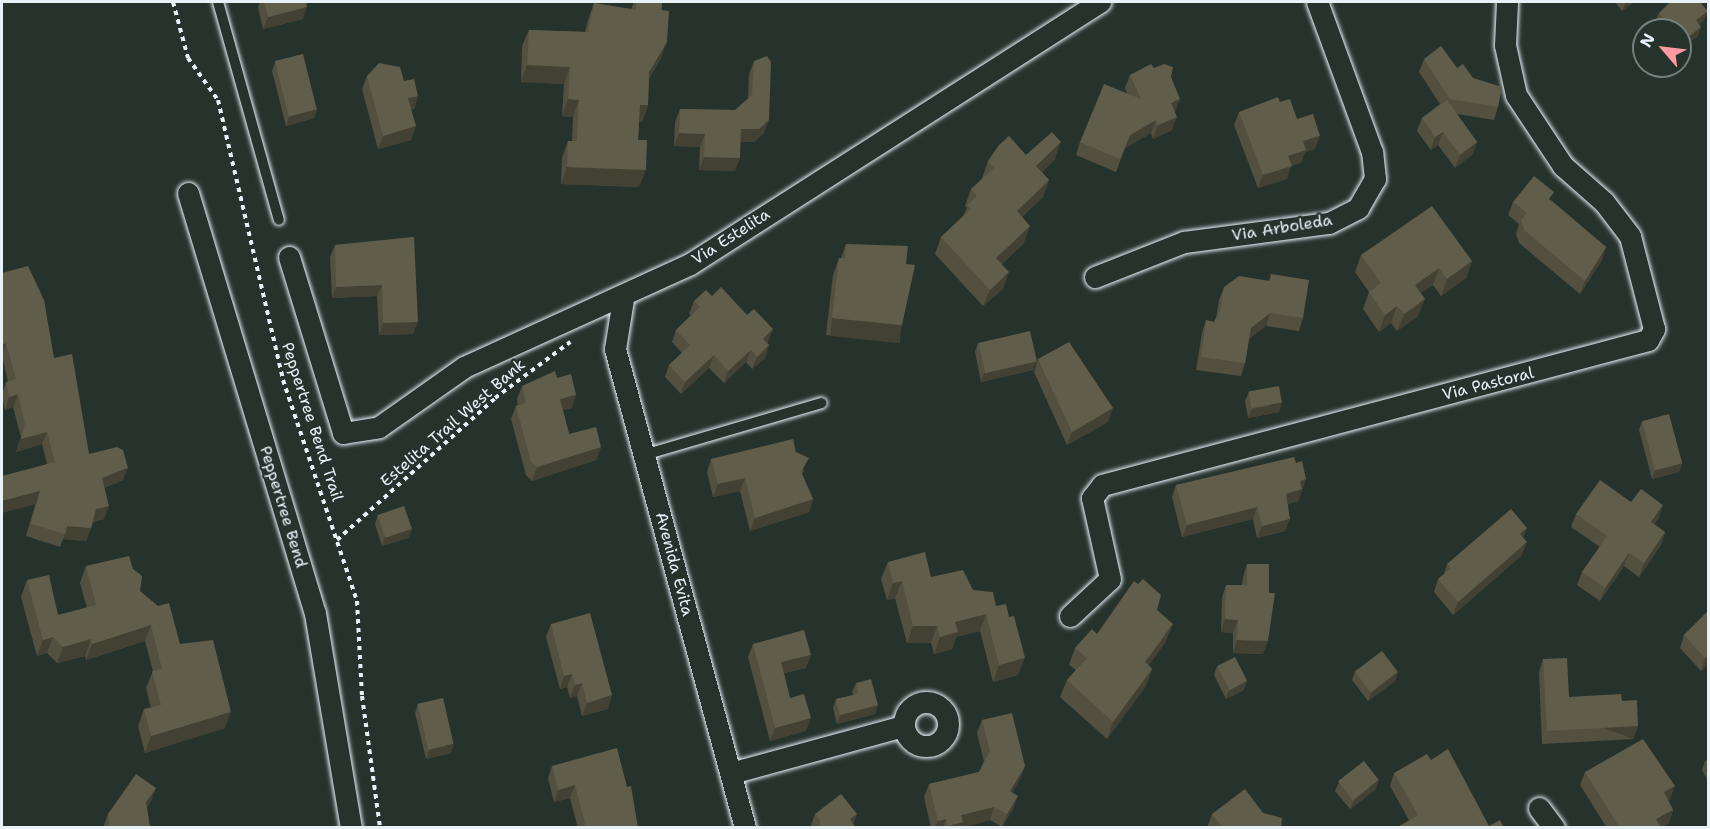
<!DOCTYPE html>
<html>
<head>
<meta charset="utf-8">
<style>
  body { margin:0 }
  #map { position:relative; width:1710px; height:829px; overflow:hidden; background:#26332d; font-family:"Shantell Sans",sans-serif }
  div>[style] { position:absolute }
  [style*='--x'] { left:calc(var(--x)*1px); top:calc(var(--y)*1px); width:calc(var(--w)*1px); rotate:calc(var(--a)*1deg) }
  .path>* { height:4px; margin-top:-2px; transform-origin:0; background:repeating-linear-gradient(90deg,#e8f1f8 0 4.5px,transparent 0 9px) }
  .roads { filter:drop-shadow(0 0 2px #e8f1f8) drop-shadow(0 0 2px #e8f1f8) }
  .lane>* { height:10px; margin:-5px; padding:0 5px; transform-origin:5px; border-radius:5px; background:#26332d }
  .street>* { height:21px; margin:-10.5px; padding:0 10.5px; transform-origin:10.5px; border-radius:10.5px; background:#26332d }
  .street>.ring { margin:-10.5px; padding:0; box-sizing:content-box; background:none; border:21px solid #26332d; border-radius:50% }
  .wall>* { inset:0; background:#535040 }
  .shaded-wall>* { inset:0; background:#434134; transform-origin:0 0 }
  .building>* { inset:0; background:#605d4a; transform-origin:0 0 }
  span { translate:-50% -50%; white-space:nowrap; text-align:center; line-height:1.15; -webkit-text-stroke:4.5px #26332d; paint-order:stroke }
  .street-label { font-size:16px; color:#e8f1f8 }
  .frame { position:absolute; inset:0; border:3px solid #e8f1f8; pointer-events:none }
  .north { position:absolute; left:1632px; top:18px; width:60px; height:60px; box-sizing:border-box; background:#26332d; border:2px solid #747f7e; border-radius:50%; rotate:298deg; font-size:16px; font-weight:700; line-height:24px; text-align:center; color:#e8f1f8 }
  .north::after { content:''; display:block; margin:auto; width:21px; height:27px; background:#ff9aa2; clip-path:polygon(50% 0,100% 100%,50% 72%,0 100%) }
</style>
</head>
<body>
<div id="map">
  <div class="path">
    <i style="--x:173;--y:2;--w:58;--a:75"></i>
    <i style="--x:188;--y:58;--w:52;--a:54.5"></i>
    <i style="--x:218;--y:100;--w:287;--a:76.9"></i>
    <i style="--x:283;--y:380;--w:233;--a:71.5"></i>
    <i style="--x:357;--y:601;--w:95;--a:87"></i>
    <i style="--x:362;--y:696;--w:133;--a:82.2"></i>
    <i style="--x:337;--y:540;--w:212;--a:-41.9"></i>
    <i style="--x:495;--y:398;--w:94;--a:-36.7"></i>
  </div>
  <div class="roads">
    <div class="lane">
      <i style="--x:218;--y:2;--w:226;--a:74.4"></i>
      <i style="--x:644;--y:455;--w:185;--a:-16.3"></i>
    </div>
    <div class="street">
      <i style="--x:188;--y:193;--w:439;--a:73.2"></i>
      <i style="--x:315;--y:613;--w:218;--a:80.5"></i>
      <i style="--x:289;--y:257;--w:184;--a:72.9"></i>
      <i style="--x:343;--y:433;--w:36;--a:-9"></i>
      <i style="--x:379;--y:427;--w:104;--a:-35.2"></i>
      <i style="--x:464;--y:367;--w:248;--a:-24.5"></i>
      <i style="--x:690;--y:264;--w:487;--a:-32.6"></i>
      <i style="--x:1095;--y:277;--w:96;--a:-21.5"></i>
      <i style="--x:1184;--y:242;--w:146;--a:-7.5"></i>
      <i style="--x:1329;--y:223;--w:33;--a:-27"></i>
      <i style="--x:1358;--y:208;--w:34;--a:-60"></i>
      <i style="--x:1375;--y:179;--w:27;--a:-96"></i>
      <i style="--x:1372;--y:152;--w:160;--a:-110.1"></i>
      <i style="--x:623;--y:299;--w:51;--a:99.1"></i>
      <i style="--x:615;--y:349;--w:496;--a:74.8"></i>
      <i style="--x:1070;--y:616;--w:54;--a:-42.8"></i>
      <i style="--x:1110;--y:579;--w:83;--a:-102.5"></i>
      <i style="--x:1092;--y:498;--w:16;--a:-52"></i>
      <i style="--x:1102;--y:485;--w:565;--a:-14.87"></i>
      <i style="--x:1648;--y:340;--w:13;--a:-61"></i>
      <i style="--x:1654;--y:329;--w:96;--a:-104.5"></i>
      <i style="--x:1630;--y:236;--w:43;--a:-127.4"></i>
      <i style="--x:1604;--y:202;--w:55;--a:-138.7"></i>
      <i style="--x:1563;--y:166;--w:85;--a:-123.5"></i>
      <i style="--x:1516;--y:95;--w:51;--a:-102.4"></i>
      <i style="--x:1505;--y:45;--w:43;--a:-87.3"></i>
      <i class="ring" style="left:904px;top:702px;width:23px;height:23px"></i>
      <i style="--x:731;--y:773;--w:178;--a:-15.3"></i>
      <i style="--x:1539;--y:808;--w:25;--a:53"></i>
    </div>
  </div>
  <div class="wall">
    <i style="clip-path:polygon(260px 2px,306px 2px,303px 19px,263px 29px,258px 7px)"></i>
    <i style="clip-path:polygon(634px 2px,662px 2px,661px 58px,649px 79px,648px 105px,642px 122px,639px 122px,638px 140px,639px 187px,561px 184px,562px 158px,568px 141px,572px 141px,573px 117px,562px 116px,564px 84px,521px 82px,522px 46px,529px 30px,585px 32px,588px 20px,594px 3px,631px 9px)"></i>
    <i style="clip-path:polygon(1615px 2px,1634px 2px,1622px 11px)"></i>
    <i style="clip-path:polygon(1708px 11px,1704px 20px,1699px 24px,1698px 36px,1685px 45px,1680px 39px,1680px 30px,1662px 30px,1655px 22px,1659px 13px)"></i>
    <i style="clip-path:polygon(1424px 59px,1457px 68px,1473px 78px,1498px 107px,1494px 120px,1457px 114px,1477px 142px,1472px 155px,1455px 168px,1438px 145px,1431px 150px,1417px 131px,1422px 118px,1440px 104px,1419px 72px)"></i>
    <i style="clip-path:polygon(754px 61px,764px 133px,754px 142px,740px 142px,735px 171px,699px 170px,700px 147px,674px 146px,675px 122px,680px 109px,735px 110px,748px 99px,749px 74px)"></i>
    <i style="clip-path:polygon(275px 62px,317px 109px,314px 118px,286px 126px,272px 71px)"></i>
    <i style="clip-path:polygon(1154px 68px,1171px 77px,1175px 112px,1172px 130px,1153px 139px,1151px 133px,1125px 148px,1116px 172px,1076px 155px,1080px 142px,1127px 93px,1125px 88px,1130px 75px)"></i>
    <i style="clip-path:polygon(367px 76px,418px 96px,414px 109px,411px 109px,411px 140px,378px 149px,362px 89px)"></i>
    <i style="clip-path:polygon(1280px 102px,1297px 119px,1315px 149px,1305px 152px,1301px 163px,1291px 166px,1287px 179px,1258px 188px,1234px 125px,1239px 112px)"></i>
    <i style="clip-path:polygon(1026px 155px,1055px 159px,1042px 172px,1049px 180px,1043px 197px,1022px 217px,1024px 243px,1002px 264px,1003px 289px,983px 306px,935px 254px,941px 237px,963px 216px,967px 208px,965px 206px,971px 189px,982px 179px,982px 178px,988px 161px)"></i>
    <i style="clip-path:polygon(1551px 200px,1606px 247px,1602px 260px,1580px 294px,1519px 243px,1516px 234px,1519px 224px,1508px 215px,1513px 202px)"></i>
    <i style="clip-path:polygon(414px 237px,413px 334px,379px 335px,377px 296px,332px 298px,330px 257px,335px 245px)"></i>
    <i style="clip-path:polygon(846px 244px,906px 264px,902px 325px,896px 342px,826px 335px,833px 275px,839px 258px,841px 258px)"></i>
    <i style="clip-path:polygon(1361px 255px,1472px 261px,1466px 278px,1441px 296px,1433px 285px,1420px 293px,1418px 316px,1397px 331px,1391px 323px,1379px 332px,1363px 309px,1369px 292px,1355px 272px)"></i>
    <i style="clip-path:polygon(2px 273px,54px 358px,89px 454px,123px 480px,104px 488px,104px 519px,93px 522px,86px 541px,63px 539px,60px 547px,26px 536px,47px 464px,42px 444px,16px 452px,21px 437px,13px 407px,5px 410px,2px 397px,2px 394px,6px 382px,8px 382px,2px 356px)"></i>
    <i style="clip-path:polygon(1271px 274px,1303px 318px,1299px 331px,1266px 326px,1249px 339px,1245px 363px,1241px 376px,1196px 370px,1202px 333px,1206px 320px,1214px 322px,1216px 318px,1219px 300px,1224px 287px,1269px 281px)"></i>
    <i style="clip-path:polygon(712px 296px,768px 342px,767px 343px,769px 345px,765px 358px,752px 369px,746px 362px,724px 383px,709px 368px,681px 394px,665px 377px,669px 365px,682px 353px,672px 342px,676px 330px,691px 315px,689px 314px,694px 301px)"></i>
    <i style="clip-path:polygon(978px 343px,1037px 361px,1033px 370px,981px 382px,975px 352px)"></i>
    <i style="clip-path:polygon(1038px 359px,1108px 422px,1067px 445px,1034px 372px)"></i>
    <i style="clip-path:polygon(557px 378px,572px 408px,563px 410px,569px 434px,601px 447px,596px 460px,532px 481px,526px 475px,511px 419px,516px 406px,518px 405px,517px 399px,522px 386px)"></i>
    <i style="clip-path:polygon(1249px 392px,1279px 412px,1248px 418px,1245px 401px)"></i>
    <i style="clip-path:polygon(1642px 421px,1682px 463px,1679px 472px,1652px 479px,1639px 430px)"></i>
    <i style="clip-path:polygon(796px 452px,804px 471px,802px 474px,813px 499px,809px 512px,750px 531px,740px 491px,713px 497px,707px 472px,711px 459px)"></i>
    <i style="clip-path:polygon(1296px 463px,1306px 479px,1298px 501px,1288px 504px,1285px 531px,1257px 538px,1253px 519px,1182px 537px,1172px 497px,1176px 485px)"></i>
    <i style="clip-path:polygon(1631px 502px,1659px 518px,1654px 524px,1665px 532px,1661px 545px,1639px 577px,1624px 566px,1600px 601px,1577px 585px,1582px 572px,1600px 547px,1571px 527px,1576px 514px)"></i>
    <i style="clip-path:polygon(378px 515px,412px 529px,408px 538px,382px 546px,375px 524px)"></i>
    <i style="clip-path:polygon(1523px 538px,1522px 555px,1453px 615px,1434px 592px,1438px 579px,1444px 574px,1447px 564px)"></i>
    <i style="clip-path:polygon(888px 562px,931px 577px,973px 590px,996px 606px,1018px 675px,993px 682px,980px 631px,956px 637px,952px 649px,934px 654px,931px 643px,907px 643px,895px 598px,887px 600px,881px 579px)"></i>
    <i style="clip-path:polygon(1247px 564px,1263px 654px,1233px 653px,1233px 633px,1221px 632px,1222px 598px,1226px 585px,1242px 585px,1243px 577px)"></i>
    <i style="clip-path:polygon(86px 566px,140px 591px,180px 644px,225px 728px,145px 753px,138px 726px,144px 709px,151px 708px,146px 688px,153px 671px,145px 641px,86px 660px,85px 656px,57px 663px,47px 653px,37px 656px,21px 597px,27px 580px,58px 615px,87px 608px,80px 583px)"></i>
    <i style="clip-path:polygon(1157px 610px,1166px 641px,1149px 665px,1152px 669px,1146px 686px,1107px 739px,1060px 697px,1067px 680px,1076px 670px,1069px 665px,1075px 648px,1097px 634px)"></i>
    <i style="clip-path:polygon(1708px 611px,1708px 664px,1701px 671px,1680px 648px,1684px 635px)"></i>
    <i style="clip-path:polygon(551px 624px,608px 709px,582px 716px,577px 696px,570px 698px,567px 687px,560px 689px,546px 637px)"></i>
    <i style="clip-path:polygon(753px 644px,806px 668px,784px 673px,790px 698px,806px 731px,770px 741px,748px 657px)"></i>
    <i style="clip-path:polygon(1543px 659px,1569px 697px,1622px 701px,1638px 726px,1633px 739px,1542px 744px,1539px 672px)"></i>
    <i style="clip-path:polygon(1217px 666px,1244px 690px,1226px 699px,1214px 675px)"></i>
    <i style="clip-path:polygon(1355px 671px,1398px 672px,1395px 681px,1368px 701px,1352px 680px)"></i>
    <i style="clip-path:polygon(856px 683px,878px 705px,875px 714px,837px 724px,833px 708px,836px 699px,853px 695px,852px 692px)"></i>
    <i style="clip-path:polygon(418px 704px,451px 753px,426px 759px,415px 713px)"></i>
    <i style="clip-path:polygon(982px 720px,1025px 766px,1020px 779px,1012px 792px,1013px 809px,1002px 827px,990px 820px,961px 828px,931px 828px,924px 797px,929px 784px,979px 772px,984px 761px,977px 733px)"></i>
    <i style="clip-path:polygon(1431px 760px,1489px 826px,1409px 820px,1390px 786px,1394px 773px)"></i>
    <i style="clip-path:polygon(1708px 760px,1708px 781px,1702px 770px,1705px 761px)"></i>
    <i style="clip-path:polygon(552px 766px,638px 828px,578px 828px,570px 798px,554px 802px,548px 778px)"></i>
    <i style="clip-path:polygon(1585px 772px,1670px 799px,1668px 800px,1673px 810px,1669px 823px,1661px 828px,1607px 828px,1580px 785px)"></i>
    <i style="clip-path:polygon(1339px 782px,1376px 789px,1350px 809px,1335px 791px)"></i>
    <i style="clip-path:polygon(156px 788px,151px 801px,147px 807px,150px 828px,103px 828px,108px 814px)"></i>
    <i style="clip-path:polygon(1263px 813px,1281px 828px,1207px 828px,1212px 814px)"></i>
    <i style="clip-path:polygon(815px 814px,857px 814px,853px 824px,856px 828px,810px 828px)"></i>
  </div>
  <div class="shaded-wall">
    <i style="clip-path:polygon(1626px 2px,1634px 2px,1622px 11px)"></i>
    <i style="clip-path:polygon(307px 7px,303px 19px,263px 29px,268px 17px)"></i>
    <i style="clip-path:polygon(1708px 11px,1704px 20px,1693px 29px,1696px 20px)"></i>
    <i style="clip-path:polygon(1701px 27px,1698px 36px,1685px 45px,1688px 37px)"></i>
    <i style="clip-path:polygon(667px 42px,661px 58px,643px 89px,649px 72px)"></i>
    <i style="clip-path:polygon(527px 65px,570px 67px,564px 84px,521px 82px)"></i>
    <i style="clip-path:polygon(418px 96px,414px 109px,404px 111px,408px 98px)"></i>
    <i style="clip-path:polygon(568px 99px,579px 100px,573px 117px,562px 116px)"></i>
    <i style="clip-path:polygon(1180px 99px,1175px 112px,1171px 103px)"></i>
    <i style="clip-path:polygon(640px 105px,648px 105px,642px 122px,634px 122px)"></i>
    <i style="clip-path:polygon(317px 109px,314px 118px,286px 126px,289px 117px)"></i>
    <i style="clip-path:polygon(1177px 117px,1172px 130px,1153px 139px,1158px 125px)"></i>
    <i style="clip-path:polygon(769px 120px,764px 133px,754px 142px,736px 142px,741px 129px)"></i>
    <i style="clip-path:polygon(1156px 120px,1151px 133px,1125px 148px,1116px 172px,1130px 135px)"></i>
    <i style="clip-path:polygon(416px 126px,411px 140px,378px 149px,383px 136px)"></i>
    <i style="clip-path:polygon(1443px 132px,1438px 145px,1431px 150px,1435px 137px)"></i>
    <i style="clip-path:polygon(679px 133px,705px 134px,700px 147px,674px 146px)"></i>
    <i style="clip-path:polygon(1320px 136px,1315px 149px,1305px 152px,1301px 163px,1291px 166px,1287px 179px,1258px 188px,1263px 175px,1288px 156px,1303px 141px)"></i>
    <i style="clip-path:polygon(1061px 142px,1055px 159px,1030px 183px,1036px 166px)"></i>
    <i style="clip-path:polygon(1477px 142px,1472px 155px,1455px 168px,1460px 155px)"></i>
    <i style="clip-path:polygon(704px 157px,740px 158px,735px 171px,699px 170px)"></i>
    <i style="clip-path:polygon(567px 167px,646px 170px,639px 187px,561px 184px)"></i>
    <i style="clip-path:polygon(1049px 180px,1043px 197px,1010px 228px,1017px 211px)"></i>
    <i style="clip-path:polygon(1030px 226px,1024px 243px,990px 275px,996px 258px)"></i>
    <i style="clip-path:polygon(1606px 247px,1602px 260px,1580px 294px,1585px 281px)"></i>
    <i style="clip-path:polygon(1472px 261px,1466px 278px,1441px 296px,1447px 279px)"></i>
    <i style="clip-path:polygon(1439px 268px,1433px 285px,1408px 302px,1415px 285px)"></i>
    <i style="clip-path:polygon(1009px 272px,1003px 289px,983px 306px,990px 290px)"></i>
    <i style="clip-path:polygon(382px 285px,377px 296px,332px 298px,336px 287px)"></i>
    <i style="clip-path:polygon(1425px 299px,1418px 316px,1397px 331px,1404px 314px)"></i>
    <i style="clip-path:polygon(1397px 306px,1391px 323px,1379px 332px,1385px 315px)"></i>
    <i style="clip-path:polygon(1270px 313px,1266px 326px,1246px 341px,1251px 328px)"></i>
    <i style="left:832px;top:318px;width:70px;height:18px;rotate:6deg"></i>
    <i style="clip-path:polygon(418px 322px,413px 334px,379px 335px,383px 323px)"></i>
    <i style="clip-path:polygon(773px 329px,768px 342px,759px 351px,763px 339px)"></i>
    <i style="clip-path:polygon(6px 343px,2px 356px,2px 345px)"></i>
    <i style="clip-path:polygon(769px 345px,765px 358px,752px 369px,757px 357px)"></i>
    <i style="clip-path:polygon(751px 350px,746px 362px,724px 383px,728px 371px)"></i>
    <i style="clip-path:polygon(714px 355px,709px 368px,681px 394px,685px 382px)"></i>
    <i style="clip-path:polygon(1037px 361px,1033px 370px,981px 382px,984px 373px)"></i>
    <i style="clip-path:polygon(18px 394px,13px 407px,5px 410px,9px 397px)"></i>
    <i style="clip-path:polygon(576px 395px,572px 408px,556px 412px,560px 399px)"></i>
    <i style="clip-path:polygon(1282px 403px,1279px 412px,1248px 418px,1252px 409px)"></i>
    <i style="clip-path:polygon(1113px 408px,1108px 422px,1067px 445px,1072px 432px)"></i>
    <i style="clip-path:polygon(47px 432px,42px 444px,16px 452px,21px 439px)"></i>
    <i style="clip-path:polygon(601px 447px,596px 460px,532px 481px,537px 467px)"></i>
    <i style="clip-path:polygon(1682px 463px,1679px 472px,1652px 479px,1655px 470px)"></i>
    <i style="clip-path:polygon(128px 468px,123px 480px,97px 490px,102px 478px)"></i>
    <i style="clip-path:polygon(745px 478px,740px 491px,713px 497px,718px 484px)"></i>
    <i style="clip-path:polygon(1306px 479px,1298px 501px,1282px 505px,1286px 494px,1300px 481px)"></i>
    <i style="clip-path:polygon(40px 491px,36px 504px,2px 513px,2px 501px)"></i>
    <i style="clip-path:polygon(813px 499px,809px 512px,750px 531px,755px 518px)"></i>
    <i style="clip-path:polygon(1663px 505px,1659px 518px,1647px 535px,1651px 522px)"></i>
    <i style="clip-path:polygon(109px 506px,104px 519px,92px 522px,96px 509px)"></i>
    <i style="clip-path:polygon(1257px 507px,1253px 519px,1182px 537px,1187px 525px)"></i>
    <i style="clip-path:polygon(1290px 519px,1285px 531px,1257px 538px,1262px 526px)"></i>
    <i style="clip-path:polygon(67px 526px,91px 528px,86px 541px,63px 539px)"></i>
    <i style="clip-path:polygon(1527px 528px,1522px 541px,1520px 534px)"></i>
    <i style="clip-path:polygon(412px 529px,408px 538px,382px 546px,385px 537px)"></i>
    <i style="clip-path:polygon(1665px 532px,1661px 545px,1639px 577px,1644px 563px)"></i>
    <i style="clip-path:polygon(1527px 542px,1522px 555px,1453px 615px,1458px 602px)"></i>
    <i style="clip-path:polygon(1629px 553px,1624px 566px,1600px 601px,1605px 588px)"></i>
    <i style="clip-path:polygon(902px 581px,895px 598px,887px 600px,893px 583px)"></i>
    <i style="clip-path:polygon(986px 614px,980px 631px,956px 637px,952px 649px,934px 654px,940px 637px,955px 622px)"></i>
    <i style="clip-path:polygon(1225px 619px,1238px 620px,1233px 633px,1221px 632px)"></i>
    <i style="clip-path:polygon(1173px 624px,1166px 641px,1139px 679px,1145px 662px)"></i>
    <i style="clip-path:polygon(151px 625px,145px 641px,86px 660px,92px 644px)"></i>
    <i style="clip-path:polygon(913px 626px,937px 626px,931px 643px,907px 643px)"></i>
    <i style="clip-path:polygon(53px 637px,47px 653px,37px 656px,43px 640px)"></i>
    <i style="clip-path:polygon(91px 639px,85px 656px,57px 663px,63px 647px)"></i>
    <i style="clip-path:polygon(1237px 640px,1268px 641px,1263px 654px,1233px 653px)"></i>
    <i style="clip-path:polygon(811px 655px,806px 668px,776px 675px,781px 662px)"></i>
    <i style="clip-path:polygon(1708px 655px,1708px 664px,1701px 671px,1705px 658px)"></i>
    <i style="clip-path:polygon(1025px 658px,1018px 675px,993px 682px,999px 665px)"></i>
    <i style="clip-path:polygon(1152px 669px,1146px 686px,1107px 739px,1113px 722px)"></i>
    <i style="clip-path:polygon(1398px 672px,1395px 681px,1368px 701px,1371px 693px)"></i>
    <i style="clip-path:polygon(572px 674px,567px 687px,560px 689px,564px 676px)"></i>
    <i style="clip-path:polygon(1247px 681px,1244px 690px,1226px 699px,1229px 690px)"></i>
    <i style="clip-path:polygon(582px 683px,577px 696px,570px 698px,575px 685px)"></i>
    <i style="clip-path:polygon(612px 695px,608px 709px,582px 716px,587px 703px)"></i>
    <i style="clip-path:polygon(878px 705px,875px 714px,837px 724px,840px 715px)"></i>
    <i style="clip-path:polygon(231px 712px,225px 728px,145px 753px,151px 736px)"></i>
    <i style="clip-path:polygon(811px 718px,806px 731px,770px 741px,775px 728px)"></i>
    <i style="left:1638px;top:726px;width:14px;height:91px;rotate:111deg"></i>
    <i style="clip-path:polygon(454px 744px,451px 753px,426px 759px,429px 750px)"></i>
    <i style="clip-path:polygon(1025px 766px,1020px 779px,1006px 804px,1010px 791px)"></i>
    <i style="clip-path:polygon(1379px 780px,1376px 789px,1350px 809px,1354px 800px)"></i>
    <i style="clip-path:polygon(575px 785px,570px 798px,554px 802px,558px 790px)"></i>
    <i style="clip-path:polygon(1675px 786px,1670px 799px,1659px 805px,1664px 792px)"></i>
    <i style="clip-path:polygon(156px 788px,151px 801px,141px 815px,146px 802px)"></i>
    <i style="clip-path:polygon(1018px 796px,1013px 809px,1002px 827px,1007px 814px)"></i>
    <i style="clip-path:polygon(994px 807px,990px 820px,961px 828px,947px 828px,948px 826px,961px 815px)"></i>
    <i style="clip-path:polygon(1673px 810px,1669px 823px,1660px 828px,1656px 819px)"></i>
    <i style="clip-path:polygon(857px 814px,852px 827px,850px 819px)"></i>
    <i style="clip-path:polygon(946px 819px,943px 828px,935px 828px,938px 821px)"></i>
  </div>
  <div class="building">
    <i style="clip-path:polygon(264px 2px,306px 2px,307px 7px,268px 17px)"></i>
    <i style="clip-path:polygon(636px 2px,662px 2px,661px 10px,669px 11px,667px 42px,649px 72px,648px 105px,640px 105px,638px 140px,647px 140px,646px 170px,567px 167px,568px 141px,577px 141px,579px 100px,568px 99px,570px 67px,527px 65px,529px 30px,588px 32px,594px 3px,636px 10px)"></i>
    <i style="clip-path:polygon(1670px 2px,1700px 2px,1708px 11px,1696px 20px,1701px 27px,1688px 37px,1679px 25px,1672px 30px,1659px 13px)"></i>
    <i style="clip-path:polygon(1441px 46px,1457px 68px,1463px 64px,1473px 78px,1502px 87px,1498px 107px,1450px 99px,1424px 59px)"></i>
    <i style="left:303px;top:54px;width:57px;height:29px;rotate:76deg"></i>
    <i style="clip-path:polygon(767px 56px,771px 62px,769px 120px,759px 129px,741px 129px,740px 158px,704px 157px,705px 134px,679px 133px,680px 109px,735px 110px,752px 95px,754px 61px)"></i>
    <i style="clip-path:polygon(379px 63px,400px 67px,404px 81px,414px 79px,418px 96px,408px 98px,416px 126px,383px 136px,367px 76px)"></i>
    <i style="clip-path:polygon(1151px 64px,1154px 68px,1164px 64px,1173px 67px,1171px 77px,1180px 99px,1171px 103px,1177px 117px,1158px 125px,1156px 120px,1130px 135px,1120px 159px,1080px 142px,1104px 84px,1141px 99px,1130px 75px)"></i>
    <i style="clip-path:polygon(1278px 97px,1280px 102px,1290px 99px,1297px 119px,1313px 114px,1320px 136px,1303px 141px,1306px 150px,1288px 156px,1292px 166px,1263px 175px,1239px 112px)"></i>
    <i style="clip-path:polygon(1447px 100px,1477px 142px,1460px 155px,1443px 132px,1435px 137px,1422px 118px)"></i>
    <i style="clip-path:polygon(1052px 132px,1061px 142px,1036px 166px,1049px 180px,1017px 211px,1030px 226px,996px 258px,1009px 272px,990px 290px,941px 237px,971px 209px,967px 205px,977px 196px,971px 189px,994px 168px,988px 161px,999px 145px,1009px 136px,1026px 155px)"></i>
    <i style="clip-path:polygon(1534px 176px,1554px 192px,1549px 199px,1606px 247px,1585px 281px,1524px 230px,1521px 220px,1527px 213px,1513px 202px)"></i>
    <i style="clip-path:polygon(1432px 206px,1472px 261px,1447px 279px,1439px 268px,1415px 285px,1425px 299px,1404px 314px,1397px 306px,1385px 315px,1369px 292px,1381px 283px,1361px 255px)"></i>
    <i style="clip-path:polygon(414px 237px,418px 322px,383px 323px,382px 285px,336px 287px,335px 245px)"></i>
    <i style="clip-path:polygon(846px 244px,908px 246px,906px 264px,915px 265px,902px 325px,832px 318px,839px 258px,845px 258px)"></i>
    <i style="clip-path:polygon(28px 266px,44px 300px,54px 358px,72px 354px,89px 454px,117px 447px,123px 450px,128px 468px,102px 478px,109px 506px,96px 509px,91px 528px,67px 526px,65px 534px,31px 524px,40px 491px,2px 501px,2px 476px,55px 462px,47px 432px,21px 439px,25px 424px,18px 394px,9px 397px,6px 382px,16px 379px,6px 343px,2px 345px,2px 273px)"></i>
    <i style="clip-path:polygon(1271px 274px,1309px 280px,1303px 318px,1270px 313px,1251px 328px,1245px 363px,1201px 357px,1206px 320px,1214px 322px,1220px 311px,1224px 287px,1239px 276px,1270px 281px)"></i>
    <i style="clip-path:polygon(721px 287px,747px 315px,754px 309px,773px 329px,763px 339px,769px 345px,757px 357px,751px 350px,728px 371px,714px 355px,685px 382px,669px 365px,690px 345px,676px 330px,700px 307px,694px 301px,706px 290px,712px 296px)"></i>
    <i style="left:1030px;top:331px;width:31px;height:53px;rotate:77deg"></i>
    <i style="clip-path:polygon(1069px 342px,1113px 408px,1072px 432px,1038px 359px)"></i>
    <i style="clip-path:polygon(555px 371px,557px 378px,571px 374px,576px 395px,560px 399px,569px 434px,596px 427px,601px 447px,537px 467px,531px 462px,516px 406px,526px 403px,522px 386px)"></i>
    <i style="left:1279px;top:386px;width:17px;height:31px;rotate:80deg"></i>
    <i style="left:1669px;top:414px;width:51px;height:28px;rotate:75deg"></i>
    <i style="clip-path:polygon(793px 439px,796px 452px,809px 458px,801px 472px,813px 499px,755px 518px,745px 478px,718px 484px,711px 459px)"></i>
    <i style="clip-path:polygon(1294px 457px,1296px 463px,1302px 461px,1306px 479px,1300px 481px,1302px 489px,1286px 494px,1290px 519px,1262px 526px,1257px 507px,1187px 525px,1176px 485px)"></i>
    <i style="clip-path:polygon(1600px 480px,1631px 502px,1641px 489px,1663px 505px,1651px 522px,1665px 532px,1644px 563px,1629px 553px,1605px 588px,1582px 572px,1607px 536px,1576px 514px)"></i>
    <i style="left:404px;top:506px;width:24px;height:28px;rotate:71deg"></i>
    <i style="clip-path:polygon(1511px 509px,1527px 528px,1520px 534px,1527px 542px,1458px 602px,1438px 579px,1451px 568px,1447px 564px)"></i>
    <i style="clip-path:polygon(925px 552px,931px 577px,963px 570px,973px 590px,993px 592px,996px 606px,1006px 604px,1009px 617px,1014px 616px,1025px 658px,999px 665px,986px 614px,955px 622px,958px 632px,940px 637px,937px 626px,913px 626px,902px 581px,893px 583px,888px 562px)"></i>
    <i style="clip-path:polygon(129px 556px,133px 569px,142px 576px,140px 591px,158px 606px,169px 603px,180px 644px,213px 640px,231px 712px,151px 736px,144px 709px,161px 705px,152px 671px,162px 669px,151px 625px,92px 644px,91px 639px,63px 647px,53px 637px,43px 640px,27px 580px,49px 575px,58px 615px,96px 605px,86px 566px)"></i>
    <i style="clip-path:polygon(1247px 564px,1269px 564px,1269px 593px,1275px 593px,1268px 641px,1237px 640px,1238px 620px,1225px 619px,1226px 585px,1247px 585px)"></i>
    <i style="clip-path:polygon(1143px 579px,1161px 595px,1157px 610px,1173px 624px,1145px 662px,1152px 669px,1113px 722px,1067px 680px,1087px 658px,1075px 648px,1092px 629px,1097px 634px,1134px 581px,1138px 584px)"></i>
    <i style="clip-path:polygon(1708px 611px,1708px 655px,1705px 658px,1684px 635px)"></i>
    <i style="clip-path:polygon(590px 613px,612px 695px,587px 703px,582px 683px,575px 685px,572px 674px,564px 676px,551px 624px)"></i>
    <i style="clip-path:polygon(804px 630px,811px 655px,781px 662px,790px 698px,804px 694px,811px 718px,775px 728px,753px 644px)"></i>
    <i style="left:1382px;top:651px;width:26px;height:34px;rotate:53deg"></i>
    <i style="left:1235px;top:657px;width:27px;height:20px;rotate:63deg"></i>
    <i style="clip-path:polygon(1567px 658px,1569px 697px,1621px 694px,1622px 701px,1637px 700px,1638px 726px,1547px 731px,1543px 659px)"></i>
    <i style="clip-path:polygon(871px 679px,878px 705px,840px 715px,836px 699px,858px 694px,856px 683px)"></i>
    <i style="left:443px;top:698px;width:47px;height:26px;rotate:77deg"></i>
    <i style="clip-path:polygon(1012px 713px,1025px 766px,1010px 791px,1018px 796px,1007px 814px,994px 807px,961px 815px,963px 822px,948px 826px,946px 819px,938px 821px,929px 784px,979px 772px,990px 751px,982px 720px)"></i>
    <i style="clip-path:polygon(1643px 739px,1675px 786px,1664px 792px,1673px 810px,1656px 819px,1661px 828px,1620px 828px,1585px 772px)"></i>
    <i style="clip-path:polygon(617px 748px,627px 787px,631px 786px,638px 828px,586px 828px,575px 785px,558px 790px,552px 766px)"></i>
    <i style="clip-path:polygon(1448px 749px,1489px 826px,1500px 820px,1504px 828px,1396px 828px,1418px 815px,1394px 773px,1427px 754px,1431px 760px)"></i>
    <i style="left:1364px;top:761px;width:24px;height:33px;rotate:52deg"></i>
    <i style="clip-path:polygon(136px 774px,156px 788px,146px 802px,150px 828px,110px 828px,108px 814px)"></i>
    <i style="clip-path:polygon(1245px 789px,1263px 813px,1282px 818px,1281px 828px,1223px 828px,1212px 814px)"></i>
    <i style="clip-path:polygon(841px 794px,857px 814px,850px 819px,856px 828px,819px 828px,820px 821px,815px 814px)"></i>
  </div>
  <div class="street-label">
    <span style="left:1282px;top:228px;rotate:-9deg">Via Arboleda</span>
    <span style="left:731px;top:237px;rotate:-33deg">Via Estelita</span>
    <span style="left:1488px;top:384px;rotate:-14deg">Via Pastoral</span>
    <span style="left:312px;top:422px;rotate:72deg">Peppertree Bend Trail</span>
    <span style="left:453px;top:423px;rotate:-41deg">Estelita Trail West Bank</span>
    <span style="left:283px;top:507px;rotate:73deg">Peppertree Bend</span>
    <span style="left:674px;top:564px;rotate:75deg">Avenida Evita</span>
  </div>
  <div class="frame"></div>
  <div class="north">N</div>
</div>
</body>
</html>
